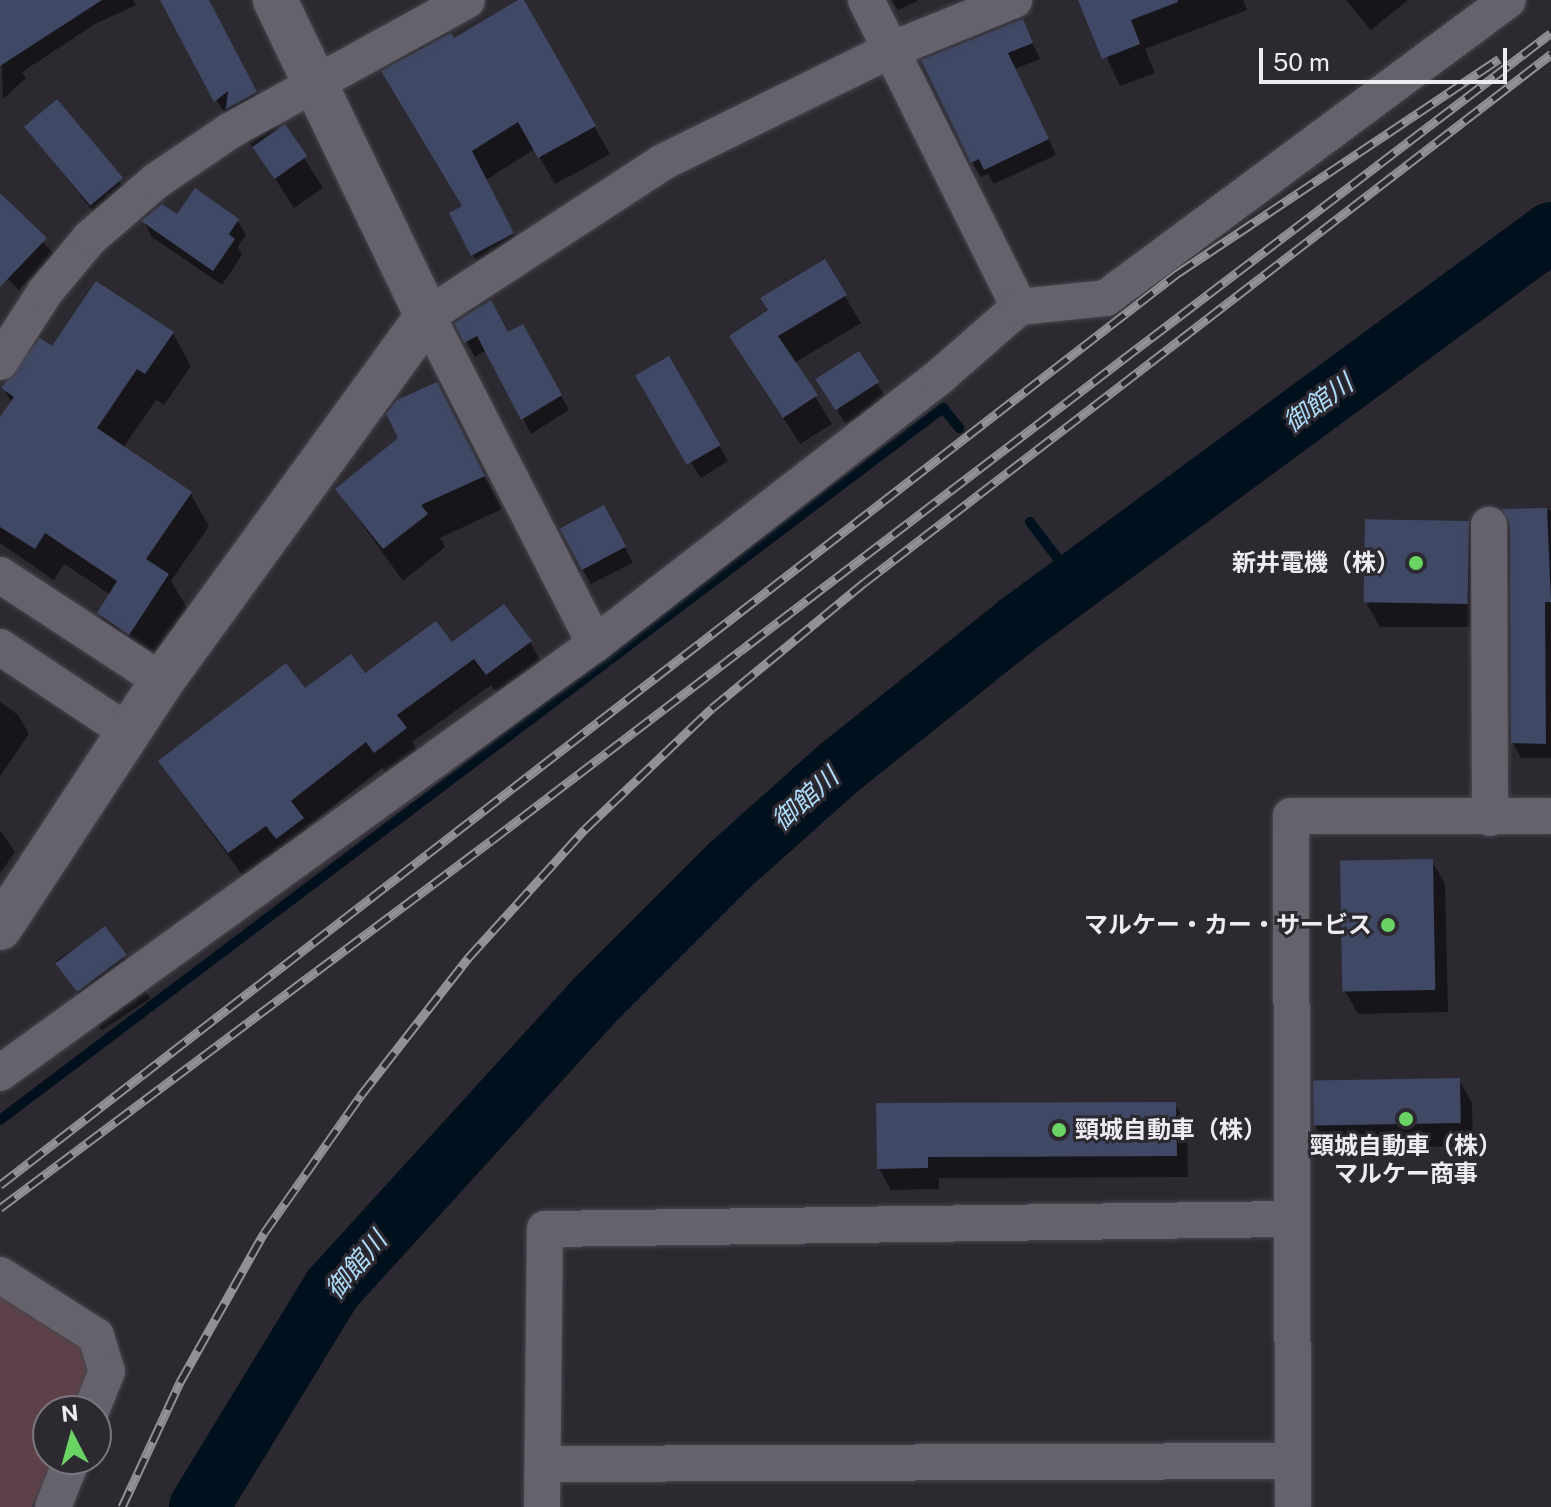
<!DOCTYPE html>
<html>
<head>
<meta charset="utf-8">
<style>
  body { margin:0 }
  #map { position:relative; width:1551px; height:1507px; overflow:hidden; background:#2c2931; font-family:"Public Sans","Noto Sans JP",sans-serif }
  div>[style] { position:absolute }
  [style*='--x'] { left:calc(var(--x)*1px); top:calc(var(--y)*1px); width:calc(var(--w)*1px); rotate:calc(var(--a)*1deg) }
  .green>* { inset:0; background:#5e4148 }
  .shadow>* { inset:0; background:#0007; transform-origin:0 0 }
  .stream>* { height:10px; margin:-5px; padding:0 5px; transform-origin:5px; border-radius:5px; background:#00111d }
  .river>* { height:60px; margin:-30px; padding:0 30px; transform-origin:30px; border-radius:30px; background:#00111d }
  .building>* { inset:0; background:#3f4965; transform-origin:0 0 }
  .roads { filter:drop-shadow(0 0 2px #48464d) drop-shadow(0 0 2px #48464d) }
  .minor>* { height:36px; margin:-18px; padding:0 18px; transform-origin:18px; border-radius:18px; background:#65626b }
  .tertiary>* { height:44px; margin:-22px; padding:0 22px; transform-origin:22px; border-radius:22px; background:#65626b }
  .rail>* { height:9px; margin-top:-4.5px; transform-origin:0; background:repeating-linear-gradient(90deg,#2c2931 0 18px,#939198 0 36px); box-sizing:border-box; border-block:2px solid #939198 }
  .dots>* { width:22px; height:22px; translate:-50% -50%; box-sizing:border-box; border:4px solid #2c2931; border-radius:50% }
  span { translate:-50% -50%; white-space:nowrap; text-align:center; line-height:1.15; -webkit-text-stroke:6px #2c2931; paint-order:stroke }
  .poi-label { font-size:24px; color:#eeecf2; font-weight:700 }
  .right { translate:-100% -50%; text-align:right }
  .left { translate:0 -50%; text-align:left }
  .water-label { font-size:26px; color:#aedcfa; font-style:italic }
  .north { position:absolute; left:32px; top:1395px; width:80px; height:80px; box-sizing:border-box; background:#2c2931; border:2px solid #7a777e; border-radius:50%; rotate:354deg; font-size:22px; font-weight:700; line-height:32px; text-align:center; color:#eeecf2 }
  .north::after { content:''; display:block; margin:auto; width:28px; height:36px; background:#6ad364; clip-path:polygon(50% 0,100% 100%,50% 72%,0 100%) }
  .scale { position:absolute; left:1259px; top:48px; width:248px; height:36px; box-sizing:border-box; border:4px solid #eeecf2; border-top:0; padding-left:10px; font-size:24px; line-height:28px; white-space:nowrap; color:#eeecf2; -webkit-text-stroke:6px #2c2931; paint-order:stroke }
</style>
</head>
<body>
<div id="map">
  <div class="green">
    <i style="clip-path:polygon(0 1292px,76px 1337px,88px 1354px,92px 1377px,76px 1411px,48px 1411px,48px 1459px,54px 1459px,32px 1507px,0 1507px)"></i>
  </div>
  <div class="shadow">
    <i style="clip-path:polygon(0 0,133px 0,136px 5px,95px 24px,22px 72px,26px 78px,3px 99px)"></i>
    <i style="clip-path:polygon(522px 0,610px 154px,555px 184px,535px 149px,486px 180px,529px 262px,489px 282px,473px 255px,464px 207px,454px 41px)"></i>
    <i style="clip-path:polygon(892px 0,917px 0,918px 1px,898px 10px)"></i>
    <i style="clip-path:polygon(1080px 0,1243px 0,1247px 10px,1145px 49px,1155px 73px,1120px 86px)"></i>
    <i style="clip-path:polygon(1346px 0,1408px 0,1371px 30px)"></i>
    <i style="clip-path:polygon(208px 3px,278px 130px,284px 127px,323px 188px,294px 208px,256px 149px,246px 141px,241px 144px,174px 21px)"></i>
    <i style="clip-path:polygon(1022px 22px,1040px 59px,1015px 69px,1056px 155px,994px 184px,988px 174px,981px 177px,972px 162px,924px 61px)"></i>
    <i style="left:57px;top:102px;width:117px;height:39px;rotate:52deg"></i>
    <i style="clip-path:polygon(0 196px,54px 254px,19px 290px,0 272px)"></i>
    <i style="clip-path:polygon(177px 217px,237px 220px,246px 235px,238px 247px,242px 255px,222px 285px,152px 237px,144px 222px)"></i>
    <i style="clip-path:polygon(824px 262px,861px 323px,794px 363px,832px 424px,800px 444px,731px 336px,770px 311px)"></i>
    <i style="clip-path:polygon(457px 324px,508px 334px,523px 327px,569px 410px,531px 434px,487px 350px,475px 357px)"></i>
    <i style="clip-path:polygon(173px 334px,191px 366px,164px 405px,156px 400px,123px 448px,190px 493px,209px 526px,171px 581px,187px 608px,148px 666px,118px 646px,99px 613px,111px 595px,64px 564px,54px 580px,0 543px,0 421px,12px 403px,3px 388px,53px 349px)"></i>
    <i style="clip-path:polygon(858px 353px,886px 398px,846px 424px,827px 394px)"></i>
    <i style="clip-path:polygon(669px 359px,728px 461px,701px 478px,647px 393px)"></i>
    <i style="clip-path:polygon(436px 384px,502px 509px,440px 538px,445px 547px,403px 581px,337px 489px,400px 439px)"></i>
    <i style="clip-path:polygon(1551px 510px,1551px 758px,1521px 758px,1513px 743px,1512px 524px,1505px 511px)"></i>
    <i style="clip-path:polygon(612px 523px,633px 563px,591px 584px,583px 570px)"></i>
    <i style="clip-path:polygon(1468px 523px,1481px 546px,1480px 627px,1380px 627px,1367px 604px)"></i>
    <i style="clip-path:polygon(530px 642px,545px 669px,502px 700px,491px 685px,412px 742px,421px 756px,390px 778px,382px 768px,307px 827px,318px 846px,245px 879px,160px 762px,304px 691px,451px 645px)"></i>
    <i style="clip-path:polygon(0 702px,18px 715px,29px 734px,0 776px)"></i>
    <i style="clip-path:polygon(0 830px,15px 852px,0 873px)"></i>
    <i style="clip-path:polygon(1432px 861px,1445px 884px,1448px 1012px,1358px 1014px,1345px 991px)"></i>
    <i style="left:105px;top:929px;width:83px;height:58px;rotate:57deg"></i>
    <i style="clip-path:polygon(1459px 1080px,1472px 1103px,1473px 1146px,1328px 1148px,1315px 1125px)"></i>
    <i style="clip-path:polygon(1175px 1104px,1187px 1125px,1188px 1177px,939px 1178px,939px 1189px,891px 1190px,879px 1168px,878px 1105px)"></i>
  </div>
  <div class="stream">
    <i style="--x:1030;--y:522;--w:74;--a:52.7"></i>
    <i style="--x:0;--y:1120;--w:1182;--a:-37.05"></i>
    <i style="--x:943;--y:408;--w:26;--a:51"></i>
  </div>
  <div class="river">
    <i style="--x:199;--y:1507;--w:255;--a:-58.6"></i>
    <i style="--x:332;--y:1289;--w:395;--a:-47.7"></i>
    <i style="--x:598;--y:997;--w:187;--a:-45"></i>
    <i style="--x:730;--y:865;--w:141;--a:-41.8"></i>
    <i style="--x:835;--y:771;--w:233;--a:-38.7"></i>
    <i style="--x:1017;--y:625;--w:663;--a:-36.35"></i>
  </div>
  <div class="building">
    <i style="clip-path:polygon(0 0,102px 0,0 66px)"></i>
    <i style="clip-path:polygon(160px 0,209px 0,257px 92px,226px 109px,228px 91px,214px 102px)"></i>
    <i style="clip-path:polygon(518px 0,524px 0,596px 126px,538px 158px,518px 122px,472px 151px,514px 233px,471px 256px,449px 213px,462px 206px,381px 71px,451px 33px,454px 38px)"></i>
    <i style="clip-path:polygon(1078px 0,1178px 0,1178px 2px,1131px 20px,1140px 44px,1102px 59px)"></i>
    <i style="clip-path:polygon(1023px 19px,1033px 43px,1008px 53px,1049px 139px,984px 170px,979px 159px,971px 163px,921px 60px)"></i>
    <i style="left:57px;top:99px;width:103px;height:43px;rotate:50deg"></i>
    <i style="left:285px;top:124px;width:39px;height:40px;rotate:55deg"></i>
    <i style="clip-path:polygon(195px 188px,239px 219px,229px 234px,235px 239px,213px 271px,141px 221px,162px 204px,177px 214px)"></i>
    <i style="clip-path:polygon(0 193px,47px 238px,0 287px)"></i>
    <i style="clip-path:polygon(825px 259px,847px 295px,778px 336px,818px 395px,783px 418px,729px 336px,768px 310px,760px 298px)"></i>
    <i style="clip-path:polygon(96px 281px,174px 332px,145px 374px,137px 369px,97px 428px,192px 492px,146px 559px,169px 574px,129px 635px,97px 613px,117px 581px,45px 533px,35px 549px,0 527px,0 417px,14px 397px,1px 388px,40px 338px,52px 346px)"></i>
    <i style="clip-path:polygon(491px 300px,508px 332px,523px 324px,562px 395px,521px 420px,477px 336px,464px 343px,454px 323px)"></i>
    <i style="left:859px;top:351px;width:37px;height:52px;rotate:57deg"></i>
    <i style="left:669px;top:356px;width:103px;height:39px;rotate:60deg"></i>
    <i style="clip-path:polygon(437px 382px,485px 476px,421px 505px,428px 514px,383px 549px,335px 489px,398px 438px,386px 414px,397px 400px)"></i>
    <i style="left:604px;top:505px;width:47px;height:50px;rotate:62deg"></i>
    <i style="clip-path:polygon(1547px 508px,1551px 602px,1545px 602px,1546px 744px,1511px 743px,1510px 525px,1502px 509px)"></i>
    <i style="left:1469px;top:521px;width:83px;height:104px;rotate:91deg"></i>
    <i style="clip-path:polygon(504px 604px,532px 641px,486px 675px,474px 659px,397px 715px,407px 728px,374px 753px,366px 742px,291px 801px,304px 818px,276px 839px,266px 826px,228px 853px,158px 761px,286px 663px,305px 688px,351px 654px,365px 673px,436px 621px,452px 642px)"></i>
    <i style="left:1433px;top:859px;width:131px;height:93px;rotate:89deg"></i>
    <i style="left:105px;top:926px;width:36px;height:62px;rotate:53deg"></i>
    <i style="left:1460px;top:1078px;width:45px;height:147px;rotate:89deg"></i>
    <i style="clip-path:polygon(1176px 1102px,1177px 1156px,928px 1157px,928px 1168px,877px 1169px,876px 1103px)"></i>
  </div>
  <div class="roads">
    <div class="minor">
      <i style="--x:866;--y:0;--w:343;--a:63.5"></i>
      <i style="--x:0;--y:362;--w:83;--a:-57.3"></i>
      <i style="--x:45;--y:292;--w:70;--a:-50.2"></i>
      <i style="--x:90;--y:238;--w:87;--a:-40.8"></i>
      <i style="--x:156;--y:181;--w:91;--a:-34.2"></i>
      <i style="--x:231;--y:130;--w:269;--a:-28.8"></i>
      <i style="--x:1489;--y:525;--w:293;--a:89.8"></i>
      <i style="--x:0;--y:575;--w:194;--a:33.2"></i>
      <i style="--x:595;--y:644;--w:369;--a:-117.1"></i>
      <i style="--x:427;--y:316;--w:282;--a:-33.1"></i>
      <i style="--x:663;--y:162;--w:254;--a:-26.2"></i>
      <i style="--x:891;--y:50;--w:133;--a:-22.1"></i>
      <i style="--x:0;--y:647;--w:154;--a:33.6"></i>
      <i style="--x:0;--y:1073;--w:734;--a:-35.79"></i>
      <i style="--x:595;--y:644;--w:434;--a:-37.8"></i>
      <i style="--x:938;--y:378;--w:108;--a:-41.2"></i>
      <i style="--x:1019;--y:307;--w:87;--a:-5.9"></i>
      <i style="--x:1106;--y:298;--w:500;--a:-36.55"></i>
      <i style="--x:0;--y:1275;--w:114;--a:32.4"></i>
      <i style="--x:96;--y:1336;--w:37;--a:73"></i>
      <i style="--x:107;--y:1371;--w:43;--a:111.8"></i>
      <i style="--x:543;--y:1464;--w:750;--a:-0.23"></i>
      <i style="--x:53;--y:1507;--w:52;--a:-68.4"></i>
      <i style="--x:542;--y:1507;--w:278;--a:-89.4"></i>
      <i style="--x:545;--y:1229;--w:746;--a:-0.77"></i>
      <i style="--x:1293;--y:1507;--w:691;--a:-90.17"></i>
      <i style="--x:1291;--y:816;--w:260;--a:0"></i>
    </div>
    <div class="tertiary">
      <i style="--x:0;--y:928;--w:295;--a:-56.7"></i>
      <i style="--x:162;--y:681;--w:451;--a:-54"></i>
      <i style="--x:427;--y:316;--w:351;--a:-115.7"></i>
    </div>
  </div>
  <div class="rail">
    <i style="--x:0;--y:1185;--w:1490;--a:-37.75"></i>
    <i style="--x:1178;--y:273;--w:386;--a:-33.7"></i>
    <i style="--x:0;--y:1208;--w:614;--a:-36.8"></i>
    <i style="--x:492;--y:840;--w:1331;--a:-37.31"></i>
    <i style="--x:122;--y:1507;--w:138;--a:-65.1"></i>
    <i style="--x:180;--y:1382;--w:171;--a:-60.6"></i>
    <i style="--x:264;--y:1233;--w:169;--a:-54.9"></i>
    <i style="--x:361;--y:1095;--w:174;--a:-52"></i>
    <i style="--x:468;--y:958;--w:174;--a:-47.8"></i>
    <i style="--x:585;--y:829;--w:175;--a:-43.6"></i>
    <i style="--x:712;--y:708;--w:198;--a:-39.5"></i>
    <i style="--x:865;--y:582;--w:866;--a:-37.58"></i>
  </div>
  <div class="dots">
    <i style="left:1416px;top:563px;background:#6ad364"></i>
    <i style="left:1388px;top:925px;background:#6ad364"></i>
    <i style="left:1406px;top:1119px;background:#6ad364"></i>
    <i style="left:1059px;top:1130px;background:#6ad364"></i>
  </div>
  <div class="poi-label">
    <span class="right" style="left:1400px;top:563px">新井電機（株）</span>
    <span class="right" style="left:1372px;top:925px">マルケー・カー・サービス</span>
    <span class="left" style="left:1075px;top:1130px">頸城自動車（株）</span>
    <span style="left:1406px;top:1160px">頸城自動車（株）<br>マルケー商事</span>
  </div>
  <div class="water-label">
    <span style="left:1318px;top:403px;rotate:-36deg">御館川</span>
    <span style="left:805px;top:799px;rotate:-42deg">御館川</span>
    <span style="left:356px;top:1265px;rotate:-50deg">御館川</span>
  </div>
  <div class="north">N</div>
  <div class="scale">50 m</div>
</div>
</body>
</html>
